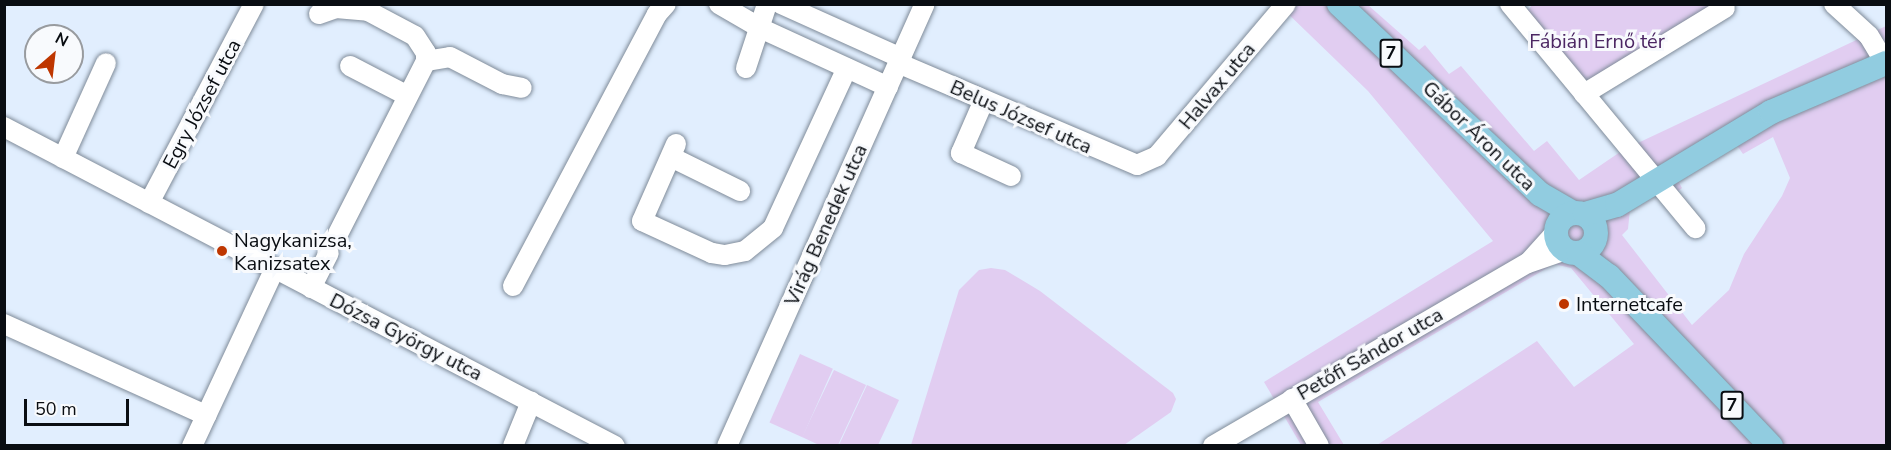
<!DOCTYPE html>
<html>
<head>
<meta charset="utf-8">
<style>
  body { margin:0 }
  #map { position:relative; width:1891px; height:450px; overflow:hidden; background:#e1eefe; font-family:"Nunito Sans",sans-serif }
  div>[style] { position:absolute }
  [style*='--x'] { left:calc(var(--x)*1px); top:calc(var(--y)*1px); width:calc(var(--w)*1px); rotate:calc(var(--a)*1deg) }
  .green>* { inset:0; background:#e1cdf1; transform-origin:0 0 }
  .roads { filter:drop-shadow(0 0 2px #7f8b99) drop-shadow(0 0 2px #7f8b99) }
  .minor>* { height:20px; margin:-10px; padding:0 10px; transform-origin:10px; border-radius:10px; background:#fff }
  .major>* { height:24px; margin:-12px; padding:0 12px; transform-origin:12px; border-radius:12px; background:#91cce0 }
  .major>.ring { margin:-12px; padding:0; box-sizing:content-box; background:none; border:24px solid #91cce0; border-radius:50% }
  .dots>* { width:16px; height:16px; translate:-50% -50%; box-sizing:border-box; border:3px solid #f8fafd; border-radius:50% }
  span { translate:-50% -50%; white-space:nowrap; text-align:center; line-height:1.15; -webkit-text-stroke:6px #f8fafd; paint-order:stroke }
  .shield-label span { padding:2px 4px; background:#f8fafd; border:2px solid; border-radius:4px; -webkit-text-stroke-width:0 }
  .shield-label { font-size:18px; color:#090d12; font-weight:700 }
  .park-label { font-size:20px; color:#4b2663 }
  .street-label { font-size:20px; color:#090d12 }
  .poi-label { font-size:20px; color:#090d12 }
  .left { translate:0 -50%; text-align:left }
  .frame { position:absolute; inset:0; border:6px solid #090d12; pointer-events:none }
  .north { position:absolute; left:24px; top:24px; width:60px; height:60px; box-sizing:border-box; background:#f8fafd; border:2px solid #989b9f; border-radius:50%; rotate:28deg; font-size:16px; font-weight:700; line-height:24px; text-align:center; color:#090d12 }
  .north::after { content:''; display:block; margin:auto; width:21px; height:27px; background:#be3600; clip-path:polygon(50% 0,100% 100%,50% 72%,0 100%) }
  .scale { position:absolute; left:24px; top:399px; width:105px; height:27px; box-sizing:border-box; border:3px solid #090d12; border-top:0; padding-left:8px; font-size:18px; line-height:21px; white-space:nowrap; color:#090d12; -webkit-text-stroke:4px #f8fafd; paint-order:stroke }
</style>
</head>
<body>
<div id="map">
  <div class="green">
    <i style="clip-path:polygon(1533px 4px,1710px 4px,1715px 10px,1589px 87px,1524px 15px)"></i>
    <i style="clip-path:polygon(evenodd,1279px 5px,1368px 5px,1419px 50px,1425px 45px,1449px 74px,1461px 66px,1534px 151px,1547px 141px,1579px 180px,1623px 150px,1886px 26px,1886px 445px,1377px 445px,1537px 341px,1574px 387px,1634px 344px,1571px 268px,1554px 264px,1318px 402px,1344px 445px,1301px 445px,1264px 382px,1493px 241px,1368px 91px,1279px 5px,1773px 137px,1790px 178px,1782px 196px,1744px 254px,1729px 290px,1692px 325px,1622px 235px,1628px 229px,1630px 209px,1659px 189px,1670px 197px,1682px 188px,1677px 179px,1736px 144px,1743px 154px,1773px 137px)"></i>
    <i style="clip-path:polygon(991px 268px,1005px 270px,1040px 291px,1173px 393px,1176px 399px,1171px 412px,1124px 445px,911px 445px,959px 290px,979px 270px)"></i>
    <i style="left:800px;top:354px;width:36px;height:75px;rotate:24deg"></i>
    <i style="clip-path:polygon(834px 370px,866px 385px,838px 445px,819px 445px,802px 437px)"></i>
    <i style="clip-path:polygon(867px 385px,899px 400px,878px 445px,839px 445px)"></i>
  </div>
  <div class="roads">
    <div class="minor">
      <i style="--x:719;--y:4;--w:48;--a:30.3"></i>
      <i style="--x:760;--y:28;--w:141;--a:24.7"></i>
      <i style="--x:781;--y:4;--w:132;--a:24.2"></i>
      <i style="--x:1510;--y:4;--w:291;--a:50.4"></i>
      <i style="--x:1834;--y:4;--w:47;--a:42.4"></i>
      <i style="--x:1869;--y:36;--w:31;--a:59"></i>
      <i style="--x:319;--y:14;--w:18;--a:-19"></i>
      <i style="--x:336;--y:8;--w:32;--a:5"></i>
      <i style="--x:368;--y:11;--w:53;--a:28"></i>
      <i style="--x:415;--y:36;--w:20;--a:57"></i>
      <i style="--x:426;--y:53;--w:8;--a:90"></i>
      <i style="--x:426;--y:61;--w:194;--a:117"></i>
      <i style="--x:426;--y:61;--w:24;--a:-9"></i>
      <i style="--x:450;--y:57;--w:59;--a:27.4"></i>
      <i style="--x:502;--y:84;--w:20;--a:11"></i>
      <i style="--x:898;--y:63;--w:260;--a:23.1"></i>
      <i style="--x:1137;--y:165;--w:22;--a:-24"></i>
      <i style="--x:1157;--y:156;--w:199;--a:-49.7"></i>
      <i style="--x:350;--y:66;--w:65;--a:27.3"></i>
      <i style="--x:746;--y:68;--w:67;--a:-71.8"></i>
      <i style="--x:1584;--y:94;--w:165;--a:-31.4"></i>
      <i style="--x:984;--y:100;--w:58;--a:113.5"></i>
      <i style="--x:961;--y:153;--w:55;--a:24.7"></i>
      <i style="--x:4;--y:127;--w:689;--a:27.57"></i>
      <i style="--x:676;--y:144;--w:84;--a:113.8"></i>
      <i style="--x:642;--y:221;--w:77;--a:24.6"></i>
      <i style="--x:712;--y:253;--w:13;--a:9"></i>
      <i style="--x:725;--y:255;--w:20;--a:-11"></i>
      <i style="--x:745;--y:251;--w:36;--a:-39"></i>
      <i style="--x:773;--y:228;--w:176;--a:-65.2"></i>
      <i style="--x:671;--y:157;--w:77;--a:26.2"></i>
      <i style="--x:63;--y:158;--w:104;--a:-65.6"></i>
      <i style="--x:149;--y:203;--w:225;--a:-62.2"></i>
      <i style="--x:1530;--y:261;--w:38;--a:-48"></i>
      <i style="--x:513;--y:286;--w:308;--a:-62.1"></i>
      <i style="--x:657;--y:14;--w:13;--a:-48"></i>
      <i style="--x:311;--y:288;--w:39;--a:-63"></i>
      <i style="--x:4;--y:324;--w:222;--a:24.3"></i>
      <i style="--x:1292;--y:399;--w:54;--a:60.1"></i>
      <i style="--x:192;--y:446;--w:196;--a:-65"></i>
      <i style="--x:513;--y:446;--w:48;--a:-67.8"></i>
      <i style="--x:727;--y:446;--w:484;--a:-65.9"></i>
      <i style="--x:1213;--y:446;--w:364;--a:-30.2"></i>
      <i style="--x:1528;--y:263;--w:39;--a:-19"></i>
    </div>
    <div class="major">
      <i style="--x:1339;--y:4;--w:277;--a:43.4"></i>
      <i style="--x:1540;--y:194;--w:36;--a:30"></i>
      <i class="ring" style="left:1556px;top:213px;width:16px;height:16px"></i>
      <i style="--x:1585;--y:214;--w:33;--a:-16"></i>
      <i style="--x:1617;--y:205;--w:180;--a:-31.1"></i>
      <i style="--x:1771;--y:112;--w:125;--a:-23.1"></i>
      <i style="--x:1578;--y:253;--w:39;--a:37"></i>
      <i style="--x:1609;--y:276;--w:235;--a:46.4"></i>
    </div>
  </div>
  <div class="dots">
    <i style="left:222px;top:251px;background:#be3600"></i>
    <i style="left:1564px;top:304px;background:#be3600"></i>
  </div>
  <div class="shield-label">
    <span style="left:1391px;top:53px">7</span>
    <span style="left:1732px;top:405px">7</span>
  </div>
  <div class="park-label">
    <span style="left:1597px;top:41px">Fábián Ernő tér</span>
  </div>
  <div class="street-label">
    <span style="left:1217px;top:86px;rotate:-50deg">Halvax utca</span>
    <span style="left:202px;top:104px;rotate:-62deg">Egry József utca</span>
    <span style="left:1021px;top:117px;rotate:24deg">Belus József utca</span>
    <span style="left:1479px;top:136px;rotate:44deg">Gábor Áron utca</span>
    <span style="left:826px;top:225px;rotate:-66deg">Virág Benedek utca</span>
    <span style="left:406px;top:337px;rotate:27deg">Dózsa György utca</span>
    <span style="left:1370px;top:354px;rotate:-30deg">Petőfi Sándor utca</span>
  </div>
  <div class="poi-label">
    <span class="left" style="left:234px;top:252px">Nagykanizsa,<br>Kanizsatex</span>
    <span class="left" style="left:1576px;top:304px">Internetcafe</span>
  </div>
  <div class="frame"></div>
  <div class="north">N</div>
  <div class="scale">50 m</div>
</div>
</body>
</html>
